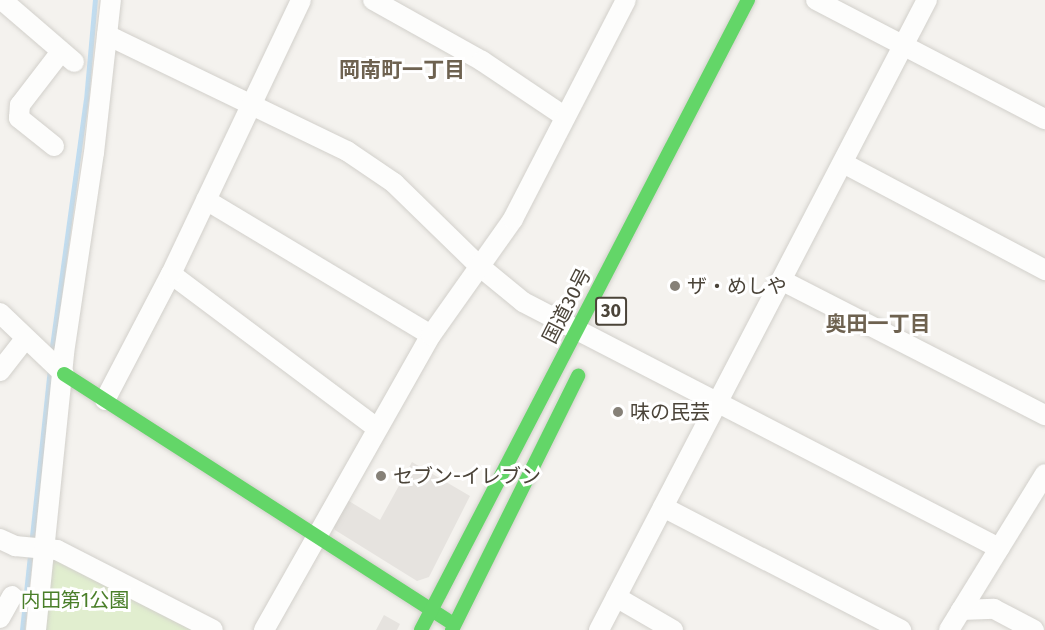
<!DOCTYPE html>
<html>
<head>
<meta charset="utf-8">
<style>
  body { margin:0 }
  #map { position:relative; width:1045px; height:630px; overflow:hidden; background:#f4f2ee; font-family:"Fira Sans","Noto Sans JP",sans-serif }
  div>[style] { position:absolute }
  [style*='--x'] { left:calc(var(--x)*1px); top:calc(var(--y)*1px); width:calc(var(--w)*1px); rotate:calc(var(--a)*1deg) }
  .green>* { inset:0; background:#e1eecf }
  .parking>* { inset:0; background:#e6e3df }
  .stream>* { height:5px; margin:-2.5px; padding:0 2.5px; transform-origin:2.5px; border-radius:2.5px; background:#c0ddf1 }
  .roads { filter:drop-shadow(0 0 2px #d2d0cb) drop-shadow(0 0 2px #d2d0cb) }
  .street>* { height:20px; margin:-10px; padding:0 10px; transform-origin:10px; border-radius:10px; background:#fdfdfc }
  .fast>* { height:14px; margin:-7px; padding:0 7px; transform-origin:7px; border-radius:7px; background:#63d668 }
  .dots>* { width:16px; height:16px; translate:-50% -50%; box-sizing:border-box; border:3px solid #fff; border-radius:50% }
  span { translate:-50% -50%; white-space:nowrap; text-align:center; line-height:1.15; -webkit-text-stroke:6px #fff; paint-order:stroke }
  .shield-label span { padding:2px 4px; background:#fff; border:2px solid; border-radius:4px; -webkit-text-stroke-width:0 }
  .shield-label { font-size:18px; color:#4b4439; font-weight:700 }
  .poi-label { font-size:20px; color:#4b4439 }
  .left { translate:0 -50%; text-align:left }
  .street-label { font-size:20px; color:#4b4439 }
  .park-label { font-size:20px; color:#4a7f2a }
  .neighbourhood-label { font-size:21px; color:#6e6250; font-weight:700 }
</style>
</head>
<body>
<div id="map">
  <div class="green">
    <i style="clip-path:polygon(56px 557px,198px 630px,41px 630px,49px 559px)"></i>
  </div>
  <div class="parking">
    <i style="clip-path:polygon(412px 462px,470px 496px,429px 577px,417px 581px,335px 530px,332px 522px,344px 498px,380px 520px)"></i>
    <i style="clip-path:polygon(384px 615px,400px 624px,397px 630px,376px 630px)"></i>
  </div>
  <div class="stream">
    <i style="--x:51;--y:354;--w:256;--a:-82.2"></i>
    <i style="--x:86;--y:100;--w:100;--a:-84.9"></i>
    <i style="--x:22;--y:630;--w:262;--a:-83.9"></i>
  </div>
  <div class="roads">
    <div class="street">
      <i style="--x:2;--y:0;--w:95;--a:40.7"></i>
      <i style="--x:373;--y:0;--w:125;--a:29.2"></i>
      <i style="--x:482;--y:61;--w:99;--a:33.9"></i>
      <i style="--x:816;--y:0;--w:258;--a:27.5"></i>
      <i style="--x:107;--y:35;--w:267;--a:25.8"></i>
      <i style="--x:347;--y:151;--w:57;--a:34.2"></i>
      <i style="--x:394;--y:183;--w:117;--a:44.3"></i>
      <i style="--x:478;--y:265;--w:58;--a:39.4"></i>
      <i style="--x:523;--y:302;--w:536;--a:27.33"></i>
      <i style="--x:54;--y:146;--w:45;--a:-141.3"></i>
      <i style="--x:19;--y:118;--w:13;--a:-86"></i>
      <i style="--x:20;--y:105;--w:66;--a:-52.4"></i>
      <i style="--x:843;--y:163;--w:229;--a:27.9"></i>
      <i style="--x:206;--y:200;--w:262;--a:31"></i>
      <i style="--x:171;--y:274;--w:257;--a:36.8"></i>
      <i style="--x:781;--y:280;--w:297;--a:27.1"></i>
      <i style="--x:0;--y:313;--w:88;--a:43.6"></i>
      <i style="--x:0;--y:371;--w:41;--a:-52"></i>
      <i style="--x:105;--y:400;--w:142;--a:-62.4"></i>
      <i style="--x:171;--y:274;--w:303;--a:-64.6"></i>
      <i style="--x:663;--y:507;--w:268;--a:27.3"></i>
      <i style="--x:0;--y:539;--w:17;--a:25"></i>
      <i style="--x:15;--y:546;--w:42;--a:5.4"></i>
      <i style="--x:57;--y:550;--w:175;--a:27.1"></i>
      <i style="--x:616;--y:597;--w:66;--a:30.1"></i>
      <i style="--x:961;--y:610;--w:33;--a:-2"></i>
      <i style="--x:994;--y:609;--w:45;--a:27.7"></i>
      <i style="--x:0;--y:618;--w:25;--a:-61"></i>
      <i style="--x:36;--y:630;--w:278;--a:-84.2"></i>
      <i style="--x:64;--y:353;--w:202;--a:-81.5"></i>
      <i style="--x:94;--y:153;--w:154;--a:-83.7"></i>
      <i style="--x:264;--y:630;--w:339;--a:-60.5"></i>
      <i style="--x:431;--y:335;--w:142;--a:-54.7"></i>
      <i style="--x:513;--y:219;--w:246;--a:-62.7"></i>
      <i style="--x:599;--y:630;--w:710;--a:-62.5"></i>
      <i style="--x:949;--y:630;--w:183;--a:-58.4"></i>
    </div>
    <div class="fast">
      <i style="--x:64;--y:374;--w:457;--a:32.7"></i>
      <i style="--x:421;--y:630;--w:710;--a:-62.57"></i>
      <i style="--x:452;--y:630;--w:284;--a:-63.6"></i>
    </div>
  </div>
  <div class="dots">
    <i style="left:675px;top:286px;background:#868178"></i>
    <i style="left:618px;top:412px;background:#868178"></i>
    <i style="left:381px;top:476px;background:#868178"></i>
  </div>
  <div class="shield-label">
    <span style="left:611px;top:311px">30</span>
  </div>
  <div class="poi-label">
    <span class="left" style="left:687px;top:286px">ザ・めしや</span>
    <span class="left" style="left:630px;top:412px">味の民芸</span>
    <span class="left" style="left:393px;top:476px">セブン-イレブン</span>
  </div>
  <div class="street-label">
    <span style="left:567px;top:306px;rotate:-63deg">国道30号</span>
  </div>
  <div class="park-label">
    <span style="left:75px;top:600px">内田第1公園</span>
  </div>
  <div class="neighbourhood-label">
    <span style="left:402px;top:70px">岡南町一丁目</span>
    <span style="left:878px;top:324px">奥田一丁目</span>
  </div>
</div>
</body>
</html>
